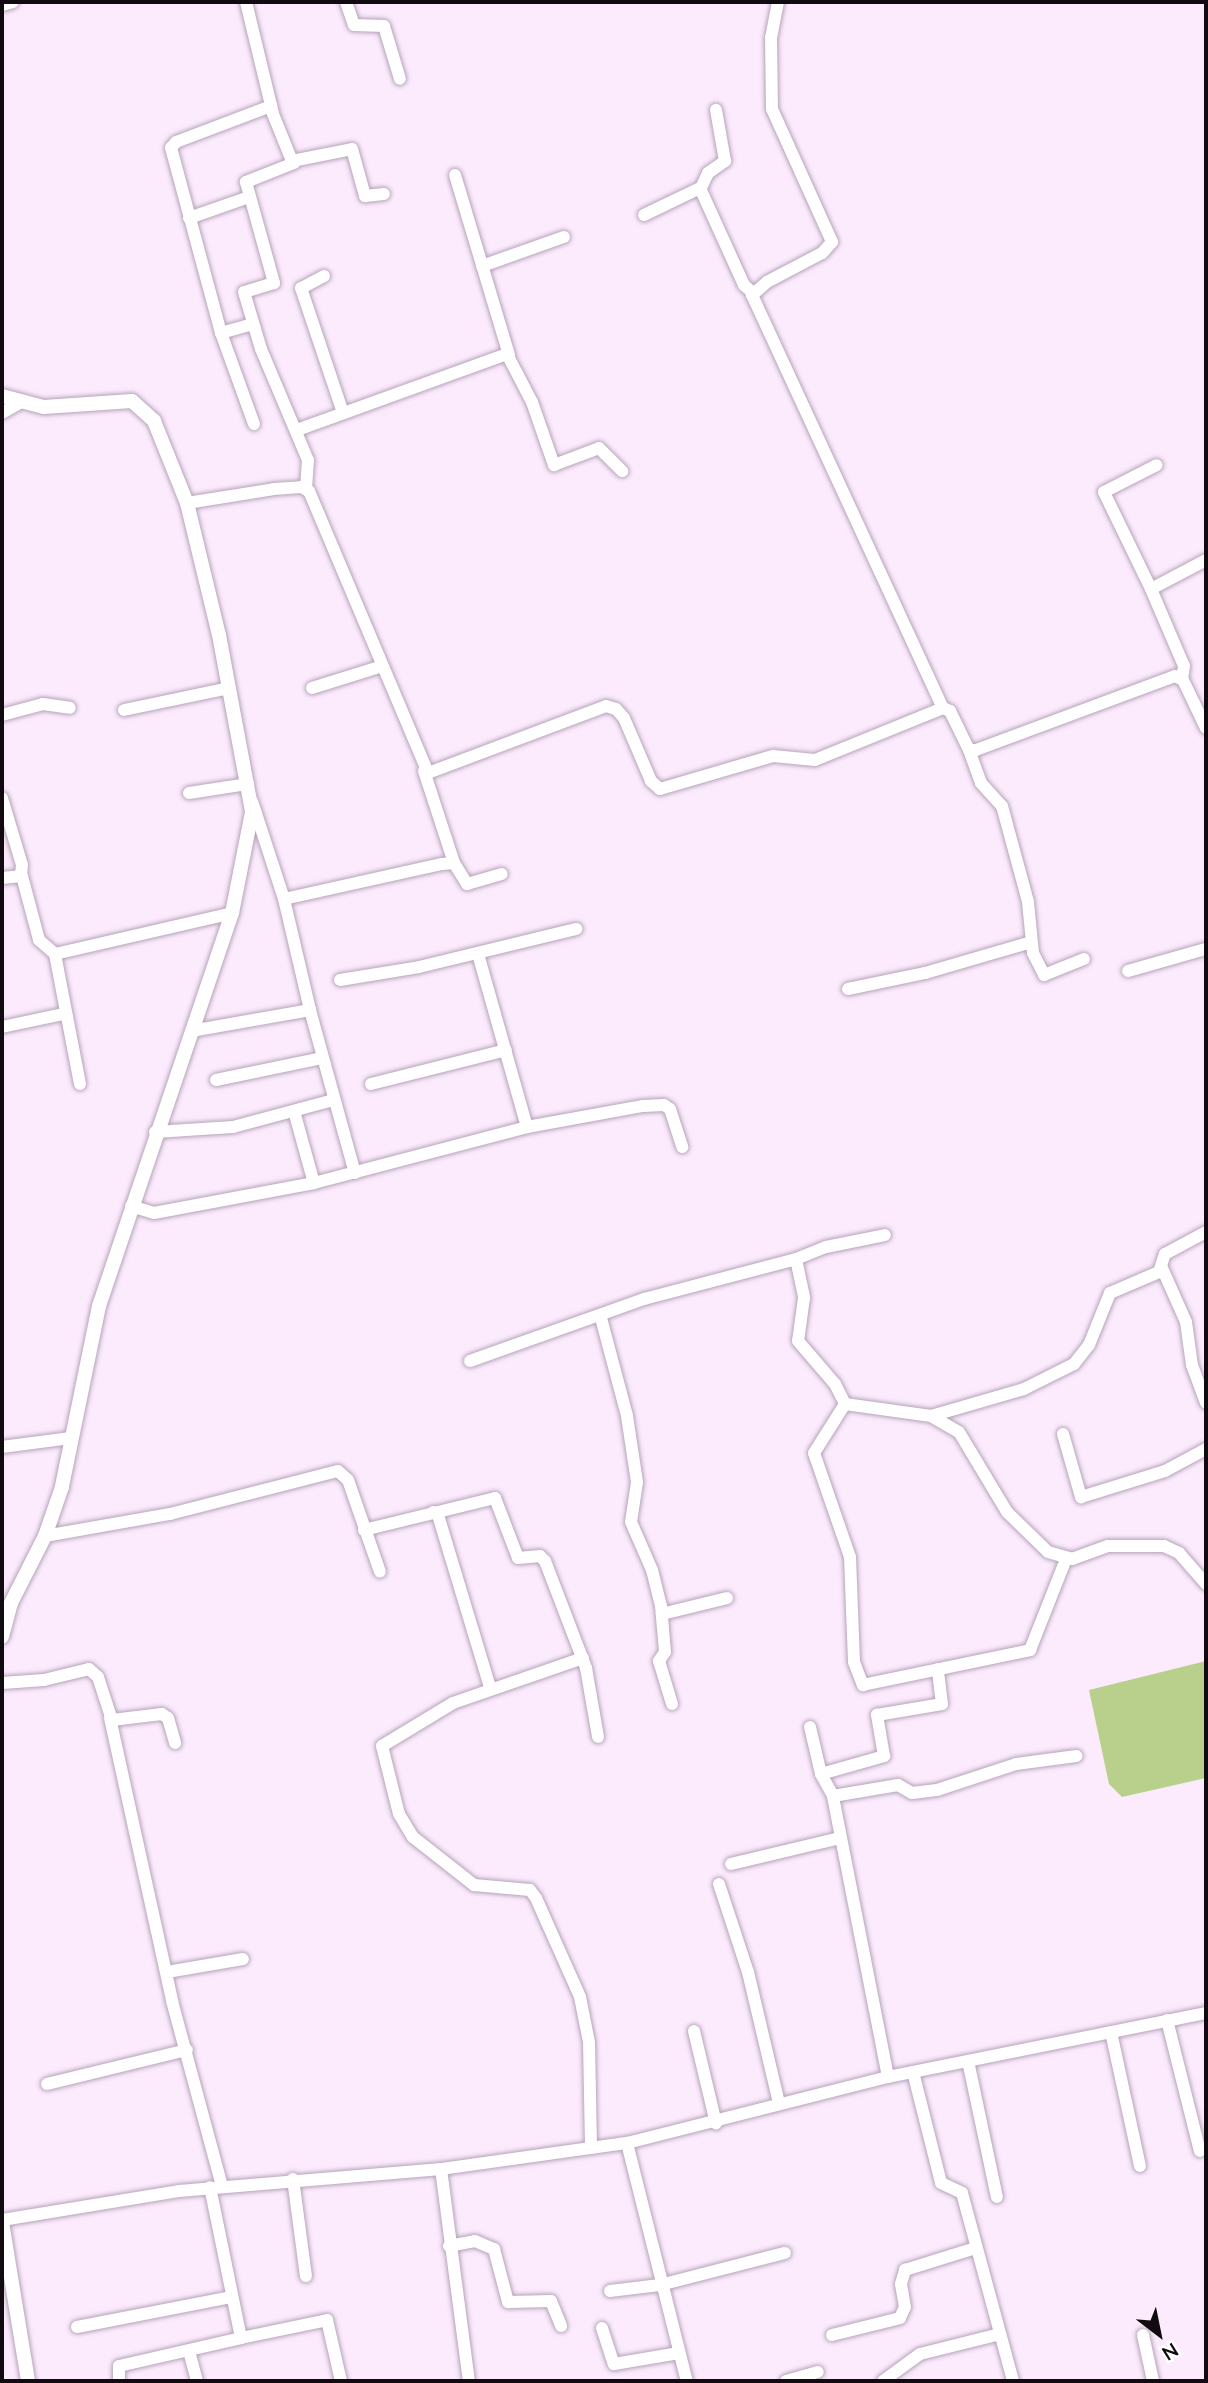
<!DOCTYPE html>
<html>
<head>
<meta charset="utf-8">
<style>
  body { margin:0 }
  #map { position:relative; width:1208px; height:2383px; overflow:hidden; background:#fbebfd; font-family:Lato,sans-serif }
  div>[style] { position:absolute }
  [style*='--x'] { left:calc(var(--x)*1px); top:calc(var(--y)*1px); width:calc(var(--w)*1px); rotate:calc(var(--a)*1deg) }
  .water>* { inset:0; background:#b8d08c }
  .roads { filter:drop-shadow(0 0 2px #b6a3b8) drop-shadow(0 0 2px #b6a3b8) }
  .minor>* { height:12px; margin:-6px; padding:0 6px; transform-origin:6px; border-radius:6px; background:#fff }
  .tertiary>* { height:14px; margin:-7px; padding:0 7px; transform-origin:7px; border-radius:7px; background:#fff }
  span { translate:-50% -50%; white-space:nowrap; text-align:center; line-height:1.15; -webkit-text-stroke:5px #fefefe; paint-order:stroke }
  .frame { position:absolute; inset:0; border:4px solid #110a11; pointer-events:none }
  .north { position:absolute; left:1124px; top:2299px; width:70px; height:70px; -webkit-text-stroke:5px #fefefe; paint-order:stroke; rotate:148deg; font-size:19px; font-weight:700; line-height:28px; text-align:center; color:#110a11 }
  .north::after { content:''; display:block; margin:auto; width:24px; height:32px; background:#110a11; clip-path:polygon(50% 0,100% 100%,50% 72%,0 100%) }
</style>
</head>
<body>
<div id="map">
  <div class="water">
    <i style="clip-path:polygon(1206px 1661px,1206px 1778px,1122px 1797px,1109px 1784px,1089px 1690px)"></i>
  </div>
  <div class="roads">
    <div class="minor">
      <i style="--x:246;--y:2;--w:115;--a:76.4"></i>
      <i style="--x:273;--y:114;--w:51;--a:68"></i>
      <i style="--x:292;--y:161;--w:61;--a:-11.3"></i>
      <i style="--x:352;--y:149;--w:49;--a:74.5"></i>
      <i style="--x:365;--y:196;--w:19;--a:-6"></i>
      <i style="--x:346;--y:2;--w:24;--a:71"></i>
      <i style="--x:354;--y:25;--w:30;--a:2"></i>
      <i style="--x:384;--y:26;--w:55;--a:73.2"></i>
      <i style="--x:778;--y:2;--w:36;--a:101"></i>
      <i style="--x:771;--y:37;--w:72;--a:89.2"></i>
      <i style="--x:772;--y:109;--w:146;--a:65.7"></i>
      <i style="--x:832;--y:242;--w:15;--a:132"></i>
      <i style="--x:822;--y:253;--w:62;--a:152.2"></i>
      <i style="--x:767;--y:282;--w:20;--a:139"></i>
      <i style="--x:752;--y:295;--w:455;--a:65.2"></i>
      <i style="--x:2;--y:5;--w:11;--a:-15"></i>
      <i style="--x:294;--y:163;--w:52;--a:158.4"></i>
      <i style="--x:246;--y:182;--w:105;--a:74.5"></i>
      <i style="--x:274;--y:283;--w:31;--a:163"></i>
      <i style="--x:244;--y:292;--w:59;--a:73.4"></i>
      <i style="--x:261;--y:349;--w:121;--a:67.1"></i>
      <i style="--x:308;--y:460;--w:29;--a:94"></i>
      <i style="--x:455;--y:175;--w:188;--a:73.3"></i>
      <i style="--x:701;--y:188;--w:17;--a:-65"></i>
      <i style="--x:708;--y:173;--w:21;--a:-35"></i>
      <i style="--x:725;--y:161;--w:52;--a:-100"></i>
      <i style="--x:644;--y:215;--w:62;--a:-25.7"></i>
      <i style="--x:700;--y:188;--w:107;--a:65.6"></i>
      <i style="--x:744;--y:285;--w:12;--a:42"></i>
      <i style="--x:189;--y:218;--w:64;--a:-19.3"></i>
      <i style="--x:482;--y:266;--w:87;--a:-19.5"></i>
      <i style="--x:324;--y:276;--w:26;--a:152"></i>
      <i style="--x:301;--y:288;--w:132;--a:71.4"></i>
      <i style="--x:221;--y:333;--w:33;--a:-16"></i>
      <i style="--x:2;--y:413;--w:20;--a:-30"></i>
      <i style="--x:254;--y:424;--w:97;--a:-109.9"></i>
      <i style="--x:221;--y:333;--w:192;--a:-105.1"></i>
      <i style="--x:171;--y:148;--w:8;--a:-50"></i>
      <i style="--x:176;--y:142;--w:102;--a:-20.8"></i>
      <i style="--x:297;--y:430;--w:223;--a:-19.9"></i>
      <i style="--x:507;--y:354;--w:54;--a:62.5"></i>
      <i style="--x:532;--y:402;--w:67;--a:70.8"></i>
      <i style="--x:554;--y:465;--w:48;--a:-20.7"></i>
      <i style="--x:599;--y:448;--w:33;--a:45"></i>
      <i style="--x:187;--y:503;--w:88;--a:-9.1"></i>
      <i style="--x:274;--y:489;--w:27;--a:-4"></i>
      <i style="--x:301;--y:487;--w:9;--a:27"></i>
      <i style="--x:309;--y:491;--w:306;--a:67.1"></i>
      <i style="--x:428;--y:773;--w:190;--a:-20.6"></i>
      <i style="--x:606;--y:706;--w:10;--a:17"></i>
      <i style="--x:616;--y:709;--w:12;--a:48"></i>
      <i style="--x:624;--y:718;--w:69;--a:66.8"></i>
      <i style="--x:651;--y:781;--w:12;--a:42"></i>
      <i style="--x:660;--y:789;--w:118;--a:-16.3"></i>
      <i style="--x:773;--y:756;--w:42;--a:5.4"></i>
      <i style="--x:815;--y:760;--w:138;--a:-22.1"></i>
      <i style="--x:943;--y:708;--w:8;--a:23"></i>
      <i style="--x:950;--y:711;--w:43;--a:64"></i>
      <i style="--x:969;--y:750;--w:7;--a:0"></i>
      <i style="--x:976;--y:750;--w:212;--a:-20.4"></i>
      <i style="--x:1175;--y:676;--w:9;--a:27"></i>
      <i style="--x:1183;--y:680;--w:53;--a:64.4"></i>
      <i style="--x:1151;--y:589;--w:108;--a:-115.9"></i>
      <i style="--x:1104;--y:492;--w:59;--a:-27"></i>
      <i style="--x:1182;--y:679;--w:13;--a:-81"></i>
      <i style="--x:1184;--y:666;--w:84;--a:-113.2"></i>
      <i style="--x:1151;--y:589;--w:62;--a:-27.8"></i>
      <i style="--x:312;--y:688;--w:73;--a:-17.4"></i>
      <i style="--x:124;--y:710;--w:107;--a:-11.8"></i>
      <i style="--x:2;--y:715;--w:42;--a:-15"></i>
      <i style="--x:43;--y:704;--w:27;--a:8"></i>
      <i style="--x:969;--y:750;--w:35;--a:70"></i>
      <i style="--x:981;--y:783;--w:31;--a:48"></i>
      <i style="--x:1002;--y:806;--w:99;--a:74.8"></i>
      <i style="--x:1028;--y:902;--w:51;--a:84.4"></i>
      <i style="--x:1033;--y:953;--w:25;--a:63"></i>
      <i style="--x:1044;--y:975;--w:43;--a:-21.8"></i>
      <i style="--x:424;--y:771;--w:97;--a:71.9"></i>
      <i style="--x:189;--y:793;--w:60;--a:-8.7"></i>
      <i style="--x:2;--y:798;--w:70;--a:73.4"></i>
      <i style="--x:22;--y:865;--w:10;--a:96"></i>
      <i style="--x:252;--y:801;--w:103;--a:71.9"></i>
      <i style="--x:284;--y:899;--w:114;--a:76.8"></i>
      <i style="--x:2;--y:878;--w:20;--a:-6"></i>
      <i style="--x:22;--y:876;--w:66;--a:75.1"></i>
      <i style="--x:39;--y:940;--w:21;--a:41"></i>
      <i style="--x:284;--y:899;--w:162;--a:-12.5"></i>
      <i style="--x:442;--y:864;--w:12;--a:-5"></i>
      <i style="--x:454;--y:863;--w:25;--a:58"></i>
      <i style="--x:467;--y:884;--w:36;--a:-16"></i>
      <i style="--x:478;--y:954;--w:180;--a:74.2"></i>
      <i style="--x:1128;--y:971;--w:81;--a:-15.8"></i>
      <i style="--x:340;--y:980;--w:80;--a:-9.3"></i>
      <i style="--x:419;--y:967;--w:162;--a:-13.6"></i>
      <i style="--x:848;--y:989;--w:79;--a:-11.7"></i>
      <i style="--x:925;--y:973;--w:111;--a:-16.2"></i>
      <i style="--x:2;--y:1027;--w:62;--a:-12"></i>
      <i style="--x:191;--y:1031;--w:121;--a:-10"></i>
      <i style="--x:310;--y:1010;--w:169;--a:74.6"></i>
      <i style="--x:216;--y:1080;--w:108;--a:-11.7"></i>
      <i style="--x:80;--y:1084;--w:132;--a:-100.9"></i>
      <i style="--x:55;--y:954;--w:182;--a:-13"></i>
      <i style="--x:371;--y:1084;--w:139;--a:-14.1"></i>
      <i style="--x:294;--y:1111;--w:75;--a:74.5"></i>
      <i style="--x:155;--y:1132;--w:78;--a:-3.7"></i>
      <i style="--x:233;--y:1127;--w:105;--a:-15"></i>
      <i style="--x:131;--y:1206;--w:24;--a:17"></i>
      <i style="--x:154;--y:1213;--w:163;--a:-10.6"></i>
      <i style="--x:314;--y:1183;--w:220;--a:-14.7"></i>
      <i style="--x:527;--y:1127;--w:118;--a:-10.3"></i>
      <i style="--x:643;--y:1106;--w:21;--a:-3"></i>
      <i style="--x:664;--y:1105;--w:7;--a:34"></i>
      <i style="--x:670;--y:1109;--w:40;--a:72"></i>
      <i style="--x:796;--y:1259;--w:32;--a:-22"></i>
      <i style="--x:826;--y:1247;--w:60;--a:-11.5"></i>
      <i style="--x:1162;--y:1268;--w:59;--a:66"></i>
      <i style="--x:1186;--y:1322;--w:43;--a:82.1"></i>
      <i style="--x:1192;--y:1365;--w:40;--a:69.8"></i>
      <i style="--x:601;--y:1318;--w:101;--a:75.1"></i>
      <i style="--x:627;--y:1416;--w:67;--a:81.4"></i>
      <i style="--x:637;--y:1482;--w:40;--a:98.5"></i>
      <i style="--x:631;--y:1522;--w:52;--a:66.4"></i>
      <i style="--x:652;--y:1570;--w:37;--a:76"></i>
      <i style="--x:661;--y:1606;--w:46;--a:85"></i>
      <i style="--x:665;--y:1652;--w:11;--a:124"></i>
      <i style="--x:659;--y:1661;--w:45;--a:73.2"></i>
      <i style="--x:470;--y:1361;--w:185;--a:-19.6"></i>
      <i style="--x:644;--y:1299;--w:157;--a:-14.7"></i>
      <i style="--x:796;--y:1259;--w:40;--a:78"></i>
      <i style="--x:804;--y:1298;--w:43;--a:97.9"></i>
      <i style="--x:798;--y:1341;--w:57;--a:49.3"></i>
      <i style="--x:835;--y:1384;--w:22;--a:63"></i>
      <i style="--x:845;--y:1404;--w:87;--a:7.9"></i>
      <i style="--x:931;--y:1416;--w:32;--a:30"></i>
      <i style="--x:959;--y:1432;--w:93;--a:59"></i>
      <i style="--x:1007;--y:1512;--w:57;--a:44.3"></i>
      <i style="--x:1048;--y:1552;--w:25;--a:16"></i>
      <i style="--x:1072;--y:1559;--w:38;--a:-20"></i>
      <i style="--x:1108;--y:1546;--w:56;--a:0"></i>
      <i style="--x:1164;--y:1546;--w:17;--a:25"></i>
      <i style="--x:1179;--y:1553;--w:41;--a:48.9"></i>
      <i style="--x:845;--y:1404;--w:58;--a:122.3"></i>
      <i style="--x:814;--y:1453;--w:110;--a:70.9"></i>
      <i style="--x:850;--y:1557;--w:105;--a:87.8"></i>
      <i style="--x:854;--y:1662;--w:25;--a:69"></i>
      <i style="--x:863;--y:1685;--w:171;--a:-11.8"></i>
      <i style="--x:1030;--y:1650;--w:98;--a:-68.4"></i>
      <i style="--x:931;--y:1416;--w:97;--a:-16.2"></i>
      <i style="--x:1024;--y:1389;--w:56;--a:-26.6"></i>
      <i style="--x:1074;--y:1364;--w:24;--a:-52"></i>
      <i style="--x:1089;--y:1345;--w:56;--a:-68"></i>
      <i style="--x:1110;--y:1293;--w:53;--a:-23.2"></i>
      <i style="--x:1159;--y:1272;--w:19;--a:-72"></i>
      <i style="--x:1165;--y:1254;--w:47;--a:-28.2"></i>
      <i style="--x:1063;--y:1434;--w:66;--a:74.1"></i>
      <i style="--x:1081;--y:1497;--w:88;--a:-17.2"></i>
      <i style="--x:1165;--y:1471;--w:47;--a:-28.2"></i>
      <i style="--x:2;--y:1447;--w:69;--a:-7.5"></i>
      <i style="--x:433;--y:1512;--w:6;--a:31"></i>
      <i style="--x:438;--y:1515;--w:180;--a:73.2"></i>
      <i style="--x:364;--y:1530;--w:135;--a:-13.7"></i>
      <i style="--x:495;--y:1498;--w:64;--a:69"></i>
      <i style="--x:518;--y:1558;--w:22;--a:-5"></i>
      <i style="--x:540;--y:1556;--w:7;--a:45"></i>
      <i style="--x:545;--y:1561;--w:115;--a:69"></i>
      <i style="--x:586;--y:1668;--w:70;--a:80.1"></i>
      <i style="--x:45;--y:1536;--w:127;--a:-10"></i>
      <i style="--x:170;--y:1514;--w:173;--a:-14.4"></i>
      <i style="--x:338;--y:1471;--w:13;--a:42"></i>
      <i style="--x:348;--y:1480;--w:97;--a:70.8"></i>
      <i style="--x:662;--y:1614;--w:67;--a:-13.8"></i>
      <i style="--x:583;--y:1658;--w:138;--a:160.9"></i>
      <i style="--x:453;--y:1703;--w:83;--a:148.8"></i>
      <i style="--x:382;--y:1746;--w:70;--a:76"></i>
      <i style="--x:399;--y:1814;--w:27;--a:59"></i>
      <i style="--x:413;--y:1837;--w:78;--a:38.2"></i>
      <i style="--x:474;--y:1885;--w:56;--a:5.1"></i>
      <i style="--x:530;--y:1890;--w:10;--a:53"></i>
      <i style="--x:536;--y:1898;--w:108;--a:66"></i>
      <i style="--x:580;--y:1997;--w:46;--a:78.7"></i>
      <i style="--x:589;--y:2042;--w:106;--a:88.9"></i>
      <i style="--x:2;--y:1683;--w:42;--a:-4.1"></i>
      <i style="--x:44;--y:1680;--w:46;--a:-13.7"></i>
      <i style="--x:89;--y:1669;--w:12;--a:42"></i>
      <i style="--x:98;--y:1677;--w:45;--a:72"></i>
      <i style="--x:112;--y:1720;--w:50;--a:-6.8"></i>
      <i style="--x:162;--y:1714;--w:7;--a:34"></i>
      <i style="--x:168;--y:1718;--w:26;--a:74"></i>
      <i style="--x:110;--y:1718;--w:290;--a:77.6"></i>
      <i style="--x:172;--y:2001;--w:192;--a:74.9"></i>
      <i style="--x:810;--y:1727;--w:48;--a:76.8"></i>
      <i style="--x:821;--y:1774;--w:25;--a:61"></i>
      <i style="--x:821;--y:1774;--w:66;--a:-15.9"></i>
      <i style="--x:884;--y:1756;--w:42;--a:-99.7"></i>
      <i style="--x:877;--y:1715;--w:66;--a:-9.6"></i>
      <i style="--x:942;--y:1704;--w:35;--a:-97"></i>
      <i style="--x:731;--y:1864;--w:112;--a:-13.4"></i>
      <i style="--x:719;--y:1884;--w:93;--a:71.8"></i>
      <i style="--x:748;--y:1972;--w:135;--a:76.7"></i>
      <i style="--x:167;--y:1972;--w:77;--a:-9.7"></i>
      <i style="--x:1167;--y:2020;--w:135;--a:75.9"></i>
      <i style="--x:694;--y:2031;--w:95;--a:76.6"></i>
      <i style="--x:1111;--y:2032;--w:137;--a:77.8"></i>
      <i style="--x:968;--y:2061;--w:139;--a:78"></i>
      <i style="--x:913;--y:2072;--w:114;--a:75.8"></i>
      <i style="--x:941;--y:2183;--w:23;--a:25"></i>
      <i style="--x:962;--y:2193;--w:195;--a:74.8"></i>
      <i style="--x:888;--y:2077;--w:286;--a:-101.1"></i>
      <i style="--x:833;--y:1796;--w:66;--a:-9.6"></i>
      <i style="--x:898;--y:1785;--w:16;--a:30"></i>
      <i style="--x:912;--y:1793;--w:25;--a:-7"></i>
      <i style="--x:937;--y:1790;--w:83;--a:-18.2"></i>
      <i style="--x:1016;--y:1764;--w:61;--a:-7.6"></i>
      <i style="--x:47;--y:2084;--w:144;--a:-13.7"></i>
      <i style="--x:627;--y:2143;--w:245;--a:75.9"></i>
      <i style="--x:441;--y:2169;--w:214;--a:82.5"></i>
      <i style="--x:293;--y:2179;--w:98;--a:82.4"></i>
      <i style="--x:2;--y:2220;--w:179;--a:-9.3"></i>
      <i style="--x:179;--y:2191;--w:263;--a:-4.8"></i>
      <i style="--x:441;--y:2169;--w:188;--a:-8"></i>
      <i style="--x:627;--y:2143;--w:269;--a:-14.2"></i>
      <i style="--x:888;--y:2077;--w:324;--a:-11.4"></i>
      <i style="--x:449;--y:2246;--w:26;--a:-11"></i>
      <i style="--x:475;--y:2241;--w:21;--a:23"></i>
      <i style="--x:494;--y:2249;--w:55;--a:75.2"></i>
      <i style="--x:508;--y:2302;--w:43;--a:-1.3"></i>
      <i style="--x:551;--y:2301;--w:27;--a:68"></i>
      <i style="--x:610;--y:2291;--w:50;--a:-6.8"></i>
      <i style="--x:660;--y:2285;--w:129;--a:-14.4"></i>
      <i style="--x:77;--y:2327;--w:158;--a:-11"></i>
      <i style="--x:602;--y:2328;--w:38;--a:72"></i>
      <i style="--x:614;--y:2364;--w:66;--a:-9.6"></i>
      <i style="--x:832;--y:2335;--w:70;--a:-14"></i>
      <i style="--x:900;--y:2318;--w:12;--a:-66"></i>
      <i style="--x:905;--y:2307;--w:23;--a:-100"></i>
      <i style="--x:901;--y:2284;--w:15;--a:-74"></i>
      <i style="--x:905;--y:2270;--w:73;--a:-17.4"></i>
      <i style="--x:1143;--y:2335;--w:47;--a:77.7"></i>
      <i style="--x:241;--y:2338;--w:88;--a:-11.8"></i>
      <i style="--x:327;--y:2320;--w:63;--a:77.1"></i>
      <i style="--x:189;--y:2351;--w:31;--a:75"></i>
      <i style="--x:119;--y:2381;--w:15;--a:-90"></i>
      <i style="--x:119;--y:2366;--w:125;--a:-12.9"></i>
      <i style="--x:241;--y:2338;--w:154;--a:-101.6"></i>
      <i style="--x:786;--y:2381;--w:33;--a:-16"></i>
      <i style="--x:883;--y:2381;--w:46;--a:-36.1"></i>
      <i style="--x:920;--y:2354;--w:82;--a:-14"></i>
    </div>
    <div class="tertiary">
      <i style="--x:2;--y:396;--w:43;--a:14.7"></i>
      <i style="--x:44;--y:407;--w:88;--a:-3.9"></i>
      <i style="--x:132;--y:401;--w:30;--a:42"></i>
      <i style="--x:154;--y:421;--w:88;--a:68.1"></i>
      <i style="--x:187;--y:503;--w:136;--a:76.4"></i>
      <i style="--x:219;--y:635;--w:180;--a:79.4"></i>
      <i style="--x:252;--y:812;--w:103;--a:101.2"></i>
      <i style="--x:232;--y:913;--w:415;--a:108.7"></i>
      <i style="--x:99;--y:1306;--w:185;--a:101.6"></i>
      <i style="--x:62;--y:1487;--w:52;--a:109.1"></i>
      <i style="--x:45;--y:1536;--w:75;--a:116.9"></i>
      <i style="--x:11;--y:1603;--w:35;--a:105"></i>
      <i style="--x:2;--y:2222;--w:161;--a:80.7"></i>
    </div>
  </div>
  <div class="frame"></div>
  <div class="north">N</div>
</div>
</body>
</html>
